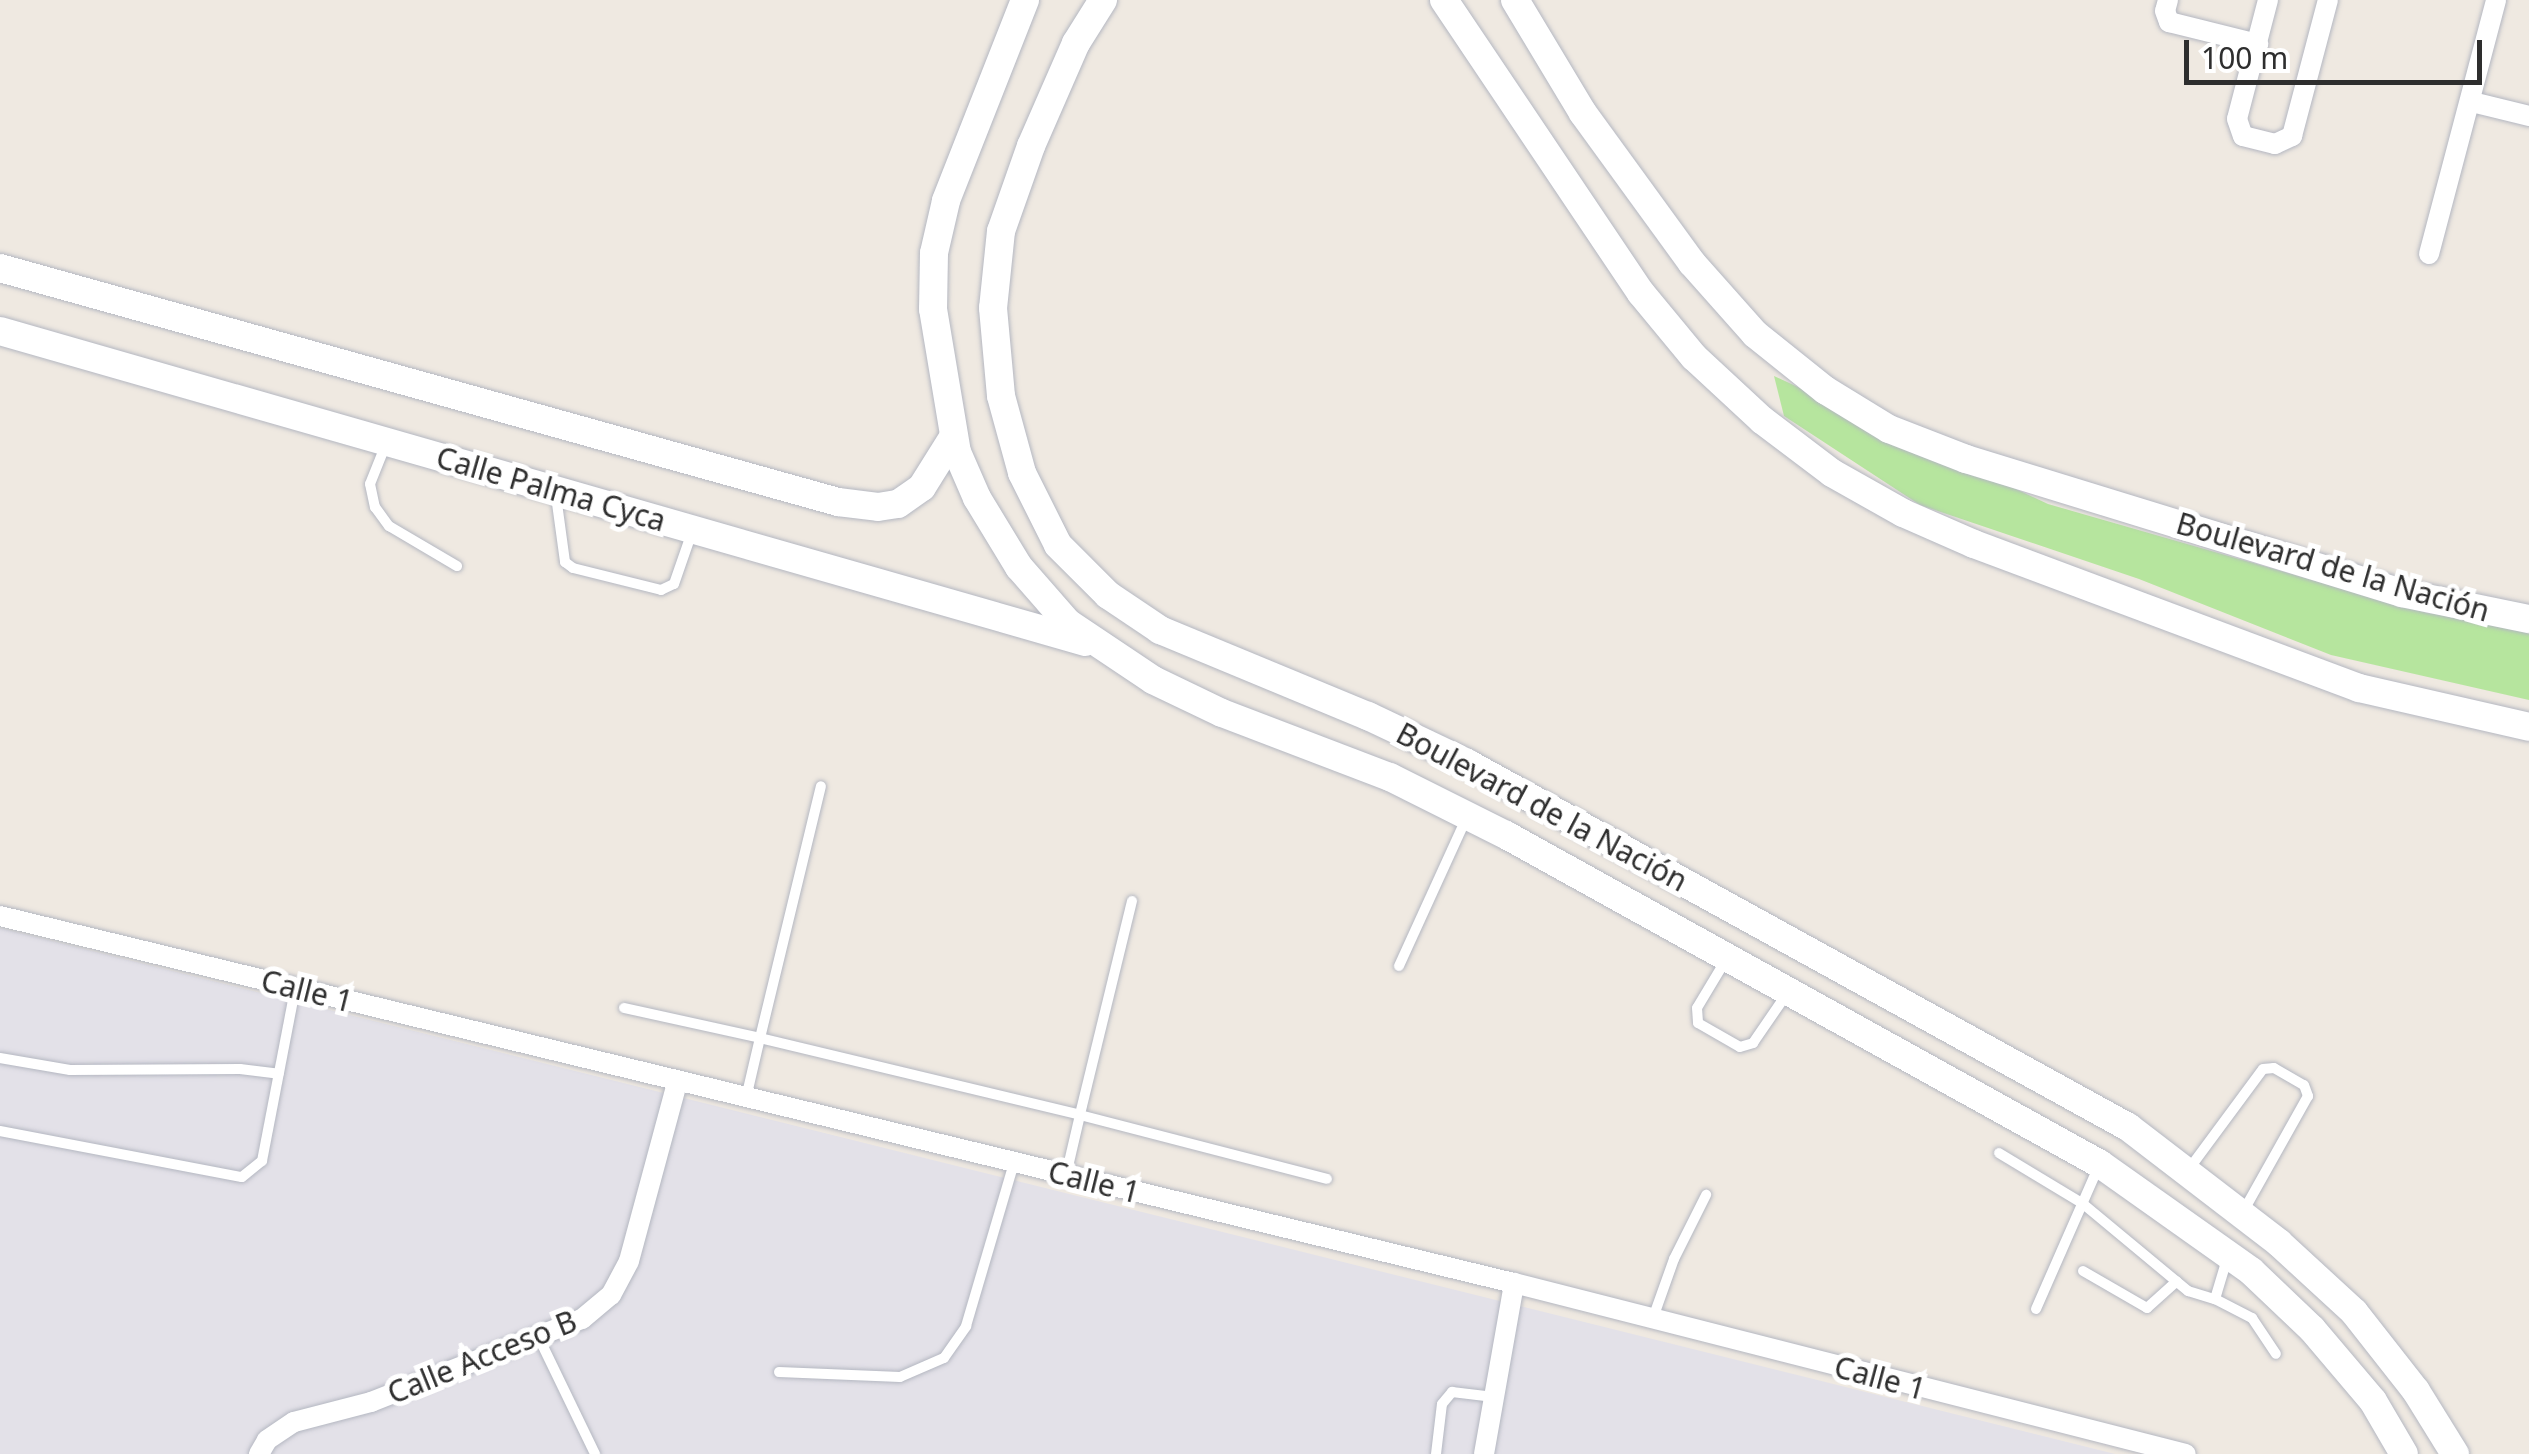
<!DOCTYPE html>
<html>
<head>
<meta charset="utf-8">
<style>
  body { margin:0 }
  #map { position:relative; width:2529px; height:1454px; overflow:hidden; background:#efe9e1; font-family:"Noto Sans",sans-serif }
  div>[style] { position:absolute }
  [style*='--x'] { left:calc(var(--x)*1px); top:calc(var(--y)*1px); width:calc(var(--w)*1px); rotate:calc(var(--a)*1deg) }
  .industrial>* { inset:0; background:#e3e1e8 }
  .green>* { inset:0; background:#b6e59e }
  .roads { filter:drop-shadow(0 0 2px #b4b7c1) drop-shadow(0 0 2px #b4b7c1) }
  .lane>* { height:10px; margin:-5px; padding:0 5px; transform-origin:5px; border-radius:5px; background:#fff }
  .street>* { height:20px; margin:-10px; padding:0 10px; transform-origin:10px; border-radius:10px; background:#fff }
  .secondary>* { height:28px; margin:-14px; padding:0 14px; transform-origin:14px; border-radius:14px; background:#fff }
  span { translate:-50% -50%; white-space:nowrap; text-align:center; line-height:1.15; -webkit-text-stroke:10px #fff; paint-order:stroke }
  .street-label { font-size:30px; color:#2e2e2e }
  .scale { position:absolute; left:2184px; top:40px; width:298px; height:45px; box-sizing:border-box; border:5px solid #2e2e2e; border-top:0; padding-left:12px; font-size:30px; line-height:35px; white-space:nowrap; color:#2e2e2e; -webkit-text-stroke:8px #fff; paint-order:stroke }
</style>
</head>
<body>
<div id="map">
  <div class="industrial">
    <i style="clip-path:polygon(0 928px,2115px 1454px,0 1454px)"></i>
  </div>
  <div class="green">
    <i style="clip-path:polygon(1774px 376px,2048px 504px,2427px 613px,2529px 625px,2529px 700px,2331px 655px,2139px 579px,1920px 505px,1784px 416px)"></i>
  </div>
  <div class="roads">
    <div class="lane">
      <i style="--x:386;--y:444;--w:43;--a:111.8"></i>
      <i style="--x:370;--y:484;--w:24;--a:78"></i>
      <i style="--x:375;--y:507;--w:24;--a:54"></i>
      <i style="--x:389;--y:526;--w:79;--a:30.5"></i>
      <i style="--x:556;--y:496;--w:67;--a:82.2"></i>
      <i style="--x:565;--y:562;--w:10;--a:37"></i>
      <i style="--x:573;--y:568;--w:91;--a:14"></i>
      <i style="--x:661;--y:590;--w:14;--a:-25"></i>
      <i style="--x:674;--y:584;--w:55;--a:-70.9"></i>
      <i style="--x:1132;--y:901;--w:220;--a:103.7"></i>
      <i style="--x:1080;--y:1115;--w:255;--a:14.5"></i>
      <i style="--x:1727;--y:958;--w:58;--a:121"></i>
      <i style="--x:1697;--y:1008;--w:15;--a:86"></i>
      <i style="--x:1698;--y:1023;--w:48;--a:29.7"></i>
      <i style="--x:1740;--y:1047;--w:14;--a:-17"></i>
      <i style="--x:1753;--y:1043;--w:62;--a:-55.5"></i>
      <i style="--x:1399;--y:966;--w:164;--a:-65.5"></i>
      <i style="--x:624;--y:1008;--w:139;--a:12.4"></i>
      <i style="--x:760;--y:1038;--w:259;--a:-76.4"></i>
      <i style="--x:0;--y:1058;--w:71;--a:9.7"></i>
      <i style="--x:70;--y:1070;--w:170;--a:-0.3"></i>
      <i style="--x:240;--y:1069;--w:39;--a:7"></i>
      <i style="--x:746;--y:1098;--w:62;--a:-76.9"></i>
      <i style="--x:760;--y:1038;--w:329;--a:13.5"></i>
      <i style="--x:1080;--y:1115;--w:62;--a:103.1"></i>
      <i style="--x:0;--y:1131;--w:246;--a:10.8"></i>
      <i style="--x:242;--y:1177;--w:26;--a:-39"></i>
      <i style="--x:262;--y:1161;--w:175;--a:-79.1"></i>
      <i style="--x:1999;--y:1153;--w:97;--a:31.1"></i>
      <i style="--x:2082;--y:1203;--w:138;--a:39.7"></i>
      <i style="--x:2188;--y:1291;--w:28;--a:17"></i>
      <i style="--x:2215;--y:1299;--w:42;--a:-73.3"></i>
      <i style="--x:2189;--y:1169;--w:124;--a:-53.5"></i>
      <i style="--x:2263;--y:1069;--w:11;--a:-5"></i>
      <i style="--x:2274;--y:1068;--w:34;--a:30"></i>
      <i style="--x:2304;--y:1085;--w:12;--a:70"></i>
      <i style="--x:2308;--y:1096;--w:131;--a:119.3"></i>
      <i style="--x:2083;--y:1271;--w:74;--a:30"></i>
      <i style="--x:2147;--y:1308;--w:40;--a:-42"></i>
      <i style="--x:2215;--y:1299;--w:42;--a:27.2"></i>
      <i style="--x:2252;--y:1318;--w:43;--a:56.3"></i>
      <i style="--x:2036;--y:1309;--w:154;--a:-66.3"></i>
      <i style="--x:1653;--y:1318;--w:63;--a:-70.4"></i>
      <i style="--x:1674;--y:1259;--w:72;--a:-63.4"></i>
      <i style="--x:538;--y:1336;--w:131;--a:64.2"></i>
      <i style="--x:779;--y:1372;--w:121;--a:2.4"></i>
      <i style="--x:900;--y:1377;--w:48;--a:-23.4"></i>
      <i style="--x:944;--y:1358;--w:39;--a:-55"></i>
      <i style="--x:966;--y:1326;--w:170;--a:-73.6"></i>
      <i style="--x:1436;--y:1454;--w:50;--a:-83.2"></i>
      <i style="--x:1442;--y:1404;--w:16;--a:-50"></i>
      <i style="--x:1452;--y:1392;--w:42;--a:6.8"></i>
    </div>
    <div class="street">
      <i style="--x:2168;--y:0;--w:11;--a:105"></i>
      <i style="--x:2165;--y:11;--w:12;--a:70"></i>
      <i style="--x:2169;--y:22;--w:92;--a:13.9"></i>
      <i style="--x:2268;--y:0;--w:123;--a:104.6"></i>
      <i style="--x:2237;--y:119;--w:18;--a:71"></i>
      <i style="--x:2243;--y:136;--w:33;--a:14"></i>
      <i style="--x:2275;--y:144;--w:19;--a:-25"></i>
      <i style="--x:2292;--y:136;--w:141;--a:-75.2"></i>
      <i style="--x:2472;--y:102;--w:59;--a:13.8"></i>
      <i style="--x:2429;--y:254;--w:263;--a:-75.2"></i>
      <i style="--x:0;--y:916;--w:1558;--a:13.63"></i>
      <i style="--x:1514;--y:1283;--w:693;--a:14.28"></i>
      <i style="--x:259;--y:1454;--w:16;--a:-60"></i>
      <i style="--x:267;--y:1440;--w:32;--a:-34"></i>
      <i style="--x:294;--y:1422;--w:80;--a:-14.6"></i>
      <i style="--x:371;--y:1402;--w:227;--a:-21.5"></i>
      <i style="--x:582;--y:1319;--w:38;--a:-40"></i>
      <i style="--x:611;--y:1295;--w:38;--a:-62"></i>
      <i style="--x:629;--y:1261;--w:184;--a:-74.9"></i>
      <i style="--x:1484;--y:1454;--w:174;--a:-80"></i>
    </div>
    <div class="secondary">
      <i style="--x:1025;--y:0;--w:216;--a:111.5"></i>
      <i style="--x:946;--y:201;--w:53;--a:103"></i>
      <i style="--x:934;--y:253;--w:56;--a:91"></i>
      <i style="--x:933;--y:309;--w:145;--a:80.5"></i>
      <i style="--x:957;--y:452;--w:50;--a:66.5"></i>
      <i style="--x:977;--y:498;--w:81;--a:58.7"></i>
      <i style="--x:1019;--y:567;--w:74;--a:48.8"></i>
      <i style="--x:1068;--y:623;--w:102;--a:33.8"></i>
      <i style="--x:1153;--y:680;--w:76;--a:25.6"></i>
      <i style="--x:1222;--y:713;--w:180;--a:20.9"></i>
      <i style="--x:1390;--y:777;--w:130;--a:26.6"></i>
      <i style="--x:1506;--y:835;--w:679;--a:28.98"></i>
      <i style="--x:2100;--y:1164;--w:185;--a:35.3"></i>
      <i style="--x:2251;--y:1271;--w:84;--a:43.6"></i>
      <i style="--x:2312;--y:1329;--w:94;--a:49.7"></i>
      <i style="--x:2373;--y:1401;--w:61;--a:59.7"></i>
      <i style="--x:1103;--y:0;--w:51;--a:122.1"></i>
      <i style="--x:1076;--y:43;--w:112;--a:113.6"></i>
      <i style="--x:1031;--y:146;--w:90;--a:109.4"></i>
      <i style="--x:1001;--y:231;--w:77;--a:95.9"></i>
      <i style="--x:993;--y:308;--w:88;--a:84.8"></i>
      <i style="--x:1001;--y:396;--w:80;--a:74.7"></i>
      <i style="--x:1022;--y:473;--w:80;--a:63.4"></i>
      <i style="--x:1058;--y:545;--w:71;--a:45"></i>
      <i style="--x:1108;--y:595;--w:63;--a:33.9"></i>
      <i style="--x:1160;--y:630;--w:225;--a:22.5"></i>
      <i style="--x:1368;--y:716;--w:110;--a:25.4"></i>
      <i style="--x:1467;--y:763;--w:755;--a:28.84"></i>
      <i style="--x:2128;--y:1127;--w:190;--a:37.5"></i>
      <i style="--x:2279;--y:1243;--w:102;--a:42.6"></i>
      <i style="--x:2354;--y:1312;--w:100;--a:51.9"></i>
      <i style="--x:2416;--y:1391;--w:74;--a:58.2"></i>
      <i style="--x:1444;--y:0;--w:353;--a:56.1"></i>
      <i style="--x:1641;--y:293;--w:83;--a:50.4"></i>
      <i style="--x:1694;--y:357;--w:93;--a:42.8"></i>
      <i style="--x:1762;--y:420;--w:88;--a:37.1"></i>
      <i style="--x:1832;--y:473;--w:81;--a:29.4"></i>
      <i style="--x:1903;--y:513;--w:77;--a:23.6"></i>
      <i style="--x:1974;--y:544;--w:411;--a:20.5"></i>
      <i style="--x:2359;--y:688;--w:174;--a:12.9"></i>
      <i style="--x:1515;--y:0;--w:132;--a:59"></i>
      <i style="--x:1583;--y:113;--w:185;--a:54"></i>
      <i style="--x:1692;--y:263;--w:95;--a:48.4"></i>
      <i style="--x:1755;--y:334;--w:90;--a:38.7"></i>
      <i style="--x:1825;--y:390;--w:75;--a:31.4"></i>
      <i style="--x:1889;--y:429;--w:83;--a:21.3"></i>
      <i style="--x:1966;--y:459;--w:456;--a:17.1"></i>
      <i style="--x:2402;--y:593;--w:130;--a:11.6"></i>
      <i style="--x:0;--y:268;--w:870;--a:15.6"></i>
      <i style="--x:838;--y:502;--w:40;--a:7.1"></i>
      <i style="--x:878;--y:507;--w:20;--a:-9"></i>
      <i style="--x:898;--y:504;--w:29;--a:-35"></i>
      <i style="--x:922;--y:487;--w:57;--a:-58"></i>
      <i style="--x:0;--y:331;--w:1129;--a:15.99"></i>
    </div>
  </div>
  <div class="street-label">
    <span style="left:551px;top:489px;rotate:16deg">Calle Palma Cyca</span>
    <span style="left:2333px;top:567px;rotate:16deg">Boulevard de la Nación</span>
    <span style="left:1542px;top:807px;rotate:28deg">Boulevard de la Nación</span>
    <span style="left:307px;top:991px;rotate:14deg">Calle 1</span>
    <span style="left:1094px;top:1182px;rotate:14deg">Calle 1</span>
    <span style="left:482px;top:1357px;rotate:-22deg">Calle Acceso B</span>
    <span style="left:1880px;top:1378px;rotate:15deg">Calle 1</span>
  </div>
  <div class="scale">100 m</div>
</div>
</body>
</html>
